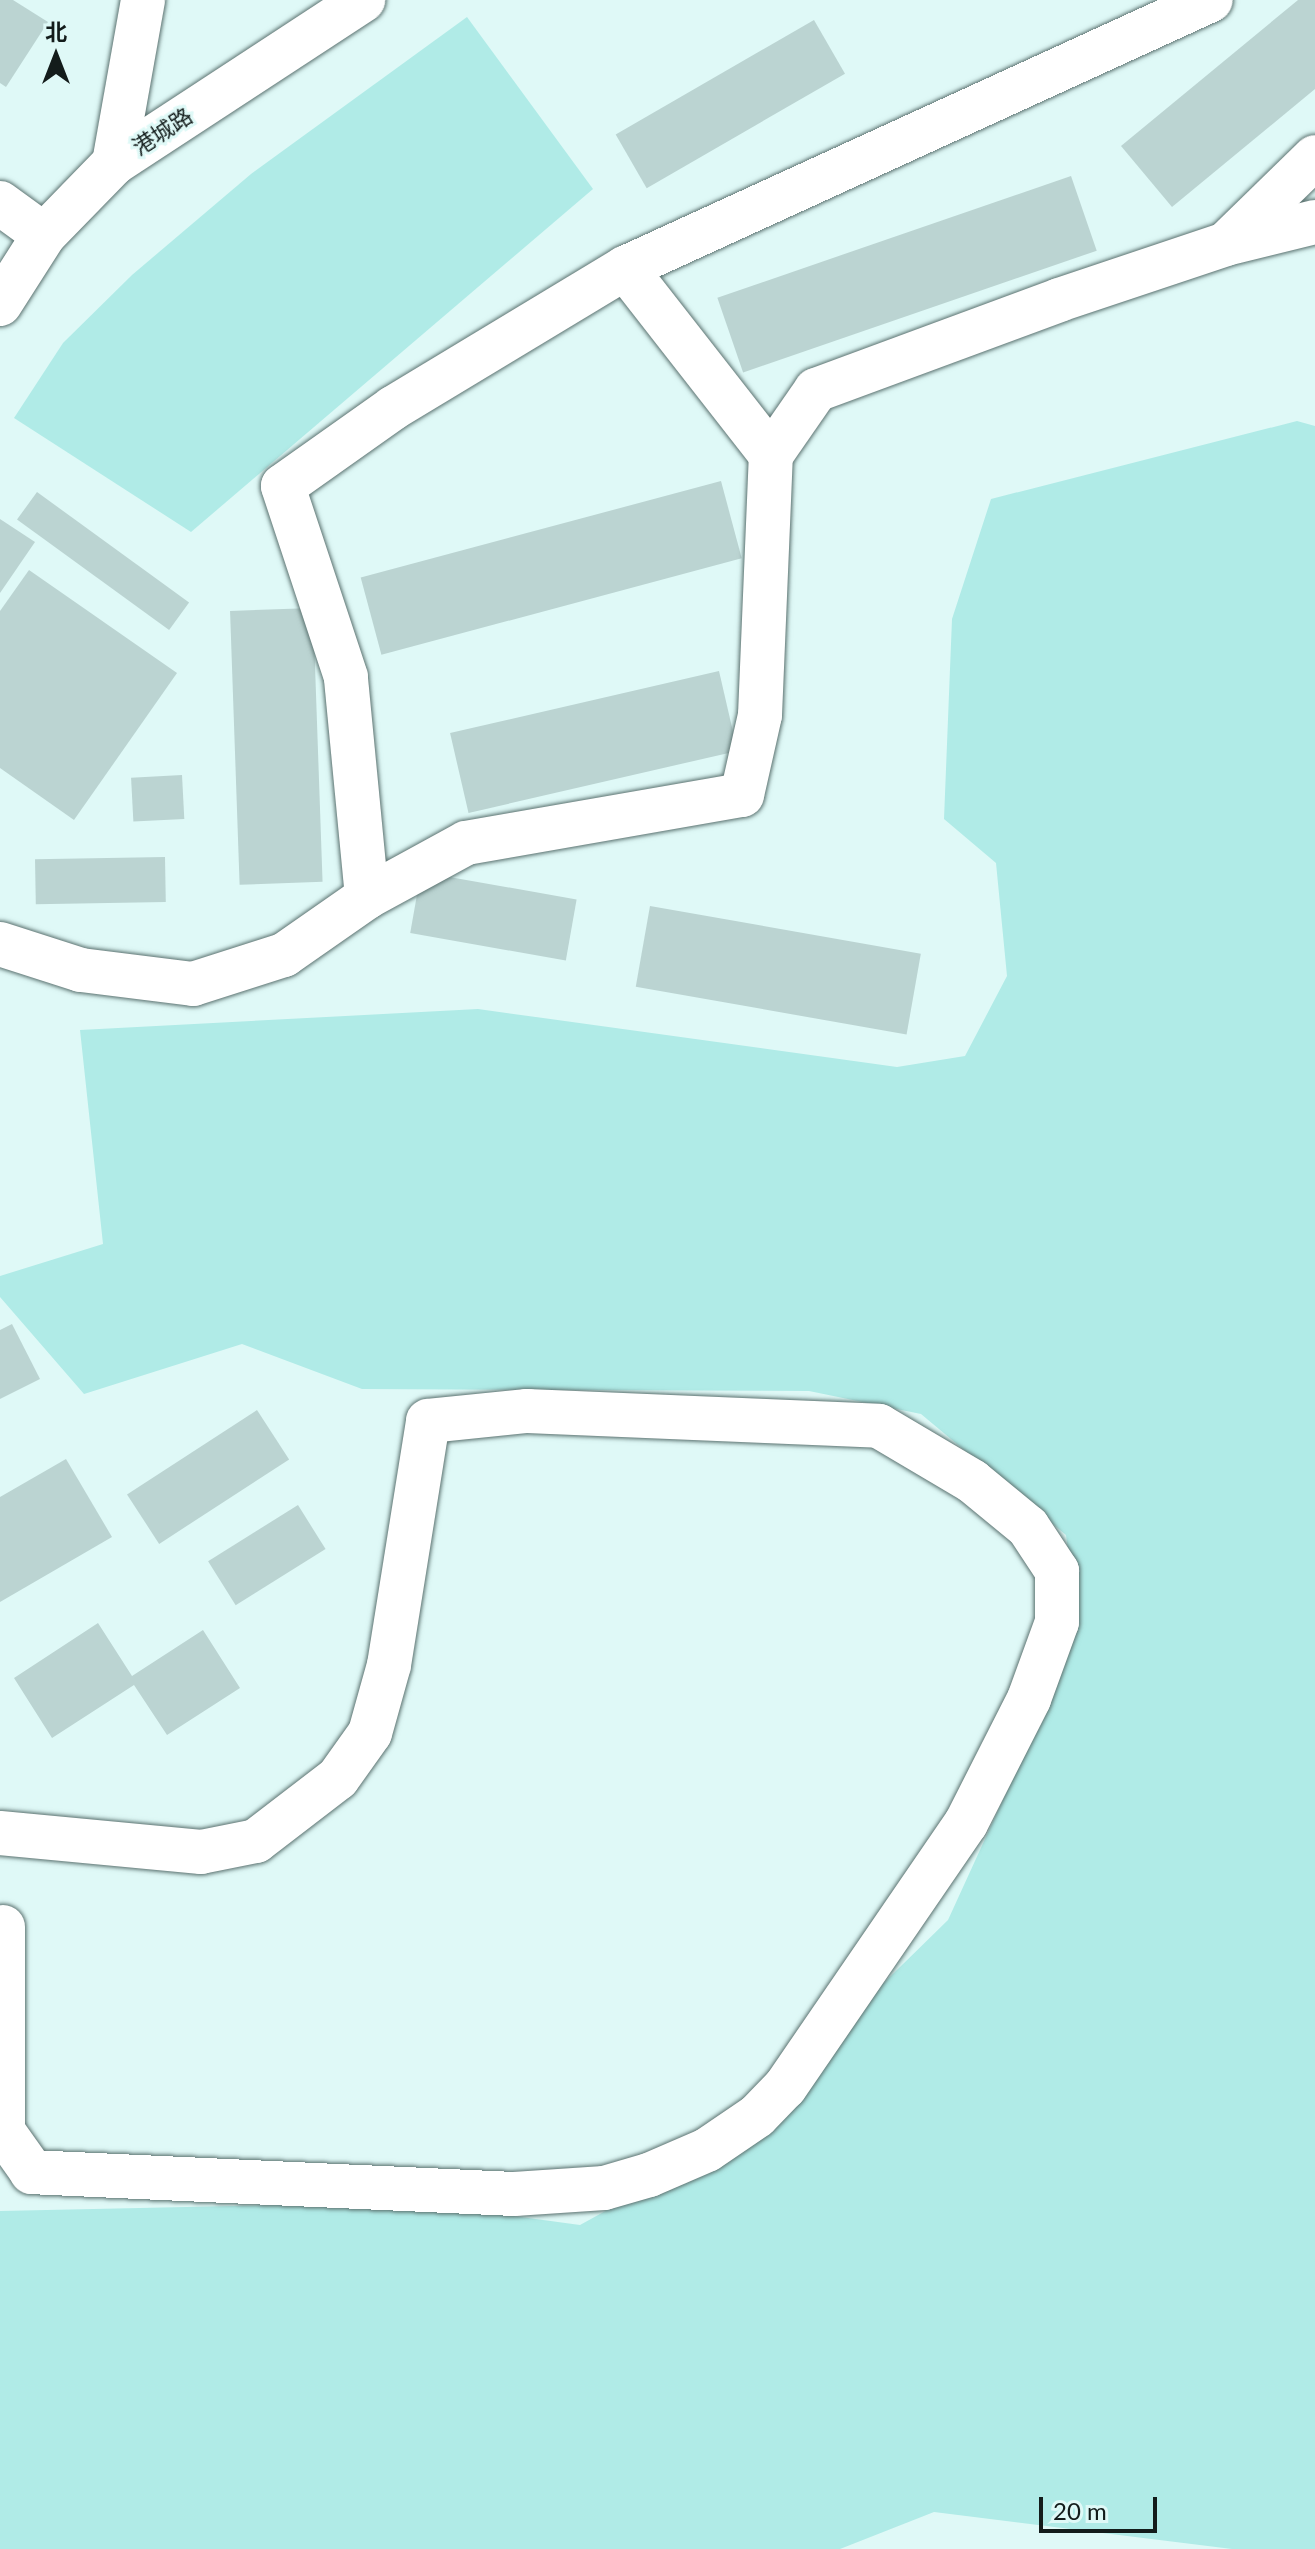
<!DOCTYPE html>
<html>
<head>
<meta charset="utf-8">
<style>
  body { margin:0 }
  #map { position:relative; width:1315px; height:2549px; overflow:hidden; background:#dff9f7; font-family:Lato,"Noto Sans SC",sans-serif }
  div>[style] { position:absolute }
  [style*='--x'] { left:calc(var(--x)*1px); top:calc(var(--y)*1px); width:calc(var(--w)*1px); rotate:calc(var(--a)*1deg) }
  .green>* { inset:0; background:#b0ebe7 }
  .building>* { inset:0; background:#bbd4d2; transform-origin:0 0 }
  .roads { filter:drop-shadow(0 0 2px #5b7270) drop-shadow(0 0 2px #5b7270) }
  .minor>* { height:44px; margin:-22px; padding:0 22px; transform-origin:22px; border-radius:22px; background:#fff }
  span { translate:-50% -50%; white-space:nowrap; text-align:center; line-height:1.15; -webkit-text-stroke:6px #dff9f7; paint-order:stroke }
  .street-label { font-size:22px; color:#131c1b }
  .north { position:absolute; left:16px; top:16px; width:80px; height:80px; -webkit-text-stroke:6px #dff9f7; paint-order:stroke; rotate:0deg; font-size:22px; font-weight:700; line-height:32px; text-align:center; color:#131c1b }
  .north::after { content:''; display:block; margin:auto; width:28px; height:36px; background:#131c1b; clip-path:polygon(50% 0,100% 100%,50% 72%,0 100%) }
  .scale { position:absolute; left:1039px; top:2497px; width:118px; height:36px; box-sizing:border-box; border:4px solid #131c1b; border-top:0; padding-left:10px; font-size:24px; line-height:28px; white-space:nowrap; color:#131c1b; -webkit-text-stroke:6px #dff9f7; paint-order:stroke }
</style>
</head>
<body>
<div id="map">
  <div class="green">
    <i style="clip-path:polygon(467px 17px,593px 189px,191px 532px,14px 418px,63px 343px,132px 275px,251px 174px)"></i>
    <i style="clip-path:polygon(1297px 421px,1315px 426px,1315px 2549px,1232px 2549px,934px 2512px,840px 2549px,0 2549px,0 2211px,412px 2202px,580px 2225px,709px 2154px,948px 1920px,1017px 1769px,1076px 1614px,1066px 1535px,921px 1414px,809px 1391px,362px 1389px,242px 1344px,84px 1394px,0 1297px,0 1276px,103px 1244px,80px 1030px,478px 1009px,897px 1067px,965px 1056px,1007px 976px,996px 863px,944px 819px,952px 619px,991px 499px)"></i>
  </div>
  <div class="building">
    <i style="clip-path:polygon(0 0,13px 0,48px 22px,6px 87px,0 83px)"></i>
    <i style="clip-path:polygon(1298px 0,1315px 0,1315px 89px,1172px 207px,1121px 146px)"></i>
    <i style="left:814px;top:20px;width:62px;height:229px;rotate:60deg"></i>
    <i style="left:1071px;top:176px;width:79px;height:374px;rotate:71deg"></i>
    <i style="left:721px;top:481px;width:80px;height:373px;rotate:75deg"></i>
    <i style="left:37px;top:492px;width:188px;height:34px;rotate:36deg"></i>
    <i style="clip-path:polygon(0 519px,35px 542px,0 593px)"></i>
    <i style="clip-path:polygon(29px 570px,177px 673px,74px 820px,0 768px,0 611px)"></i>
    <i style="left:313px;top:608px;width:274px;height:83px;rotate:88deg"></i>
    <i style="left:719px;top:671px;width:82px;height:276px;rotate:77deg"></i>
    <i style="left:182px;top:775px;width:44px;height:51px;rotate:87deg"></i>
    <i style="left:165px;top:857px;width:45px;height:130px;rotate:89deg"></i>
    <i style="left:421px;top:872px;width:158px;height:62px;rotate:10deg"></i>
    <i style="left:650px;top:906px;width:275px;height:82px;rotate:10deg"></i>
    <i style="clip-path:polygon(12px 1324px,40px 1379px,0 1399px,0 1330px)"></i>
    <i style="left:257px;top:1410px;width:59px;height:155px;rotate:57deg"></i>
    <i style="clip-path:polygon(66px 1459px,112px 1537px,0 1602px,0 1497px)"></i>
    <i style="left:298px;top:1505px;width:52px;height:106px;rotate:58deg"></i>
    <i style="clip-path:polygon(98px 1623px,132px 1676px,203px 1630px,240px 1688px,167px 1735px,134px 1685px,52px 1738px,14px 1678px)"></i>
  </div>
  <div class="roads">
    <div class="minor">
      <i style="--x:114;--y:163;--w:166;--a:-79.9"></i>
      <i style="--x:0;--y:203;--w:54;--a:36"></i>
      <i style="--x:1227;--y:243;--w:123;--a:-44.3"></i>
      <i style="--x:625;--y:268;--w:237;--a:52"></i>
      <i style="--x:0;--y:304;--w:82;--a:-57.5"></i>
      <i style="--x:44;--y:235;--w:100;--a:-45.8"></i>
      <i style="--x:114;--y:163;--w:298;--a:-33.2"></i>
      <i style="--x:367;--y:897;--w:221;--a:-95.5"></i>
      <i style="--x:346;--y:677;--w:201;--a:-108.3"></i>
      <i style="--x:283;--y:486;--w:135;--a:-35.3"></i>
      <i style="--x:393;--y:408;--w:271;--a:-31.1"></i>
      <i style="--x:625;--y:268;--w:644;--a:-24.58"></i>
      <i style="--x:0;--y:944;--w:85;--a:17.8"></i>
      <i style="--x:81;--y:970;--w:113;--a:7.1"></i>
      <i style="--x:193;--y:984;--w:96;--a:-17.7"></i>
      <i style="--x:284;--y:955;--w:101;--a:-34.9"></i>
      <i style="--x:367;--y:897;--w:113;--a:-28.6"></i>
      <i style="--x:466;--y:843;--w:280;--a:-9.9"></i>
      <i style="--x:742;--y:795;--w:82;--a:-77.3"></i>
      <i style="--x:760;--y:715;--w:260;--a:-87.6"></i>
      <i style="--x:771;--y:455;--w:79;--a:-55.3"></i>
      <i style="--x:816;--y:390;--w:259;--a:-20.3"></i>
      <i style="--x:1059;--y:300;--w:176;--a:-18.5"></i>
      <i style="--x:1226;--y:244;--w:92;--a:-13.9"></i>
      <i style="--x:0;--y:1833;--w:202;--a:5.4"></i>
      <i style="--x:201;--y:1852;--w:56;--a:-11.3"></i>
      <i style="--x:256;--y:1841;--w:103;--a:-37.5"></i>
      <i style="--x:338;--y:1778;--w:55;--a:-54.6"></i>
      <i style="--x:370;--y:1733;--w:71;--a:-74.4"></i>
      <i style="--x:389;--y:1665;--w:247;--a:-80.9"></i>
      <i style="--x:428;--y:1421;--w:100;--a:-5.8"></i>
      <i style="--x:527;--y:1411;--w:352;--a:2.4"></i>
      <i style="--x:879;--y:1426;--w:108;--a:30.6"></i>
      <i style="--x:972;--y:1481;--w:72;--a:39.4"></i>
      <i style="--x:1028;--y:1527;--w:53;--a:56.6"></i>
      <i style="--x:1057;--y:1571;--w:51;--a:90"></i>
      <i style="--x:1057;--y:1622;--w:82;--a:110"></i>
      <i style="--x:1029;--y:1699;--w:139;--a:116.9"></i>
      <i style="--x:966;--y:1823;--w:320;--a:124.4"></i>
      <i style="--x:785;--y:2087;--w:40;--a:134"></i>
      <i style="--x:757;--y:2116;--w:60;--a:145.8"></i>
      <i style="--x:707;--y:2150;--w:63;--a:156.7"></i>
      <i style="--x:649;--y:2175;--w:47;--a:163.9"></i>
      <i style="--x:604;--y:2188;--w:90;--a:176.2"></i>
      <i style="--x:514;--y:2194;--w:483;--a:-177.4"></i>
      <i style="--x:32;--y:2172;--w:50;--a:-125.3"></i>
      <i style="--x:3;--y:2131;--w:204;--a:-90"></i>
    </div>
  </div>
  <div class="street-label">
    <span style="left:162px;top:131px;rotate:-33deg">港城路</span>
  </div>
  <div class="north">北</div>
  <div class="scale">20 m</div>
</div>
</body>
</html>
